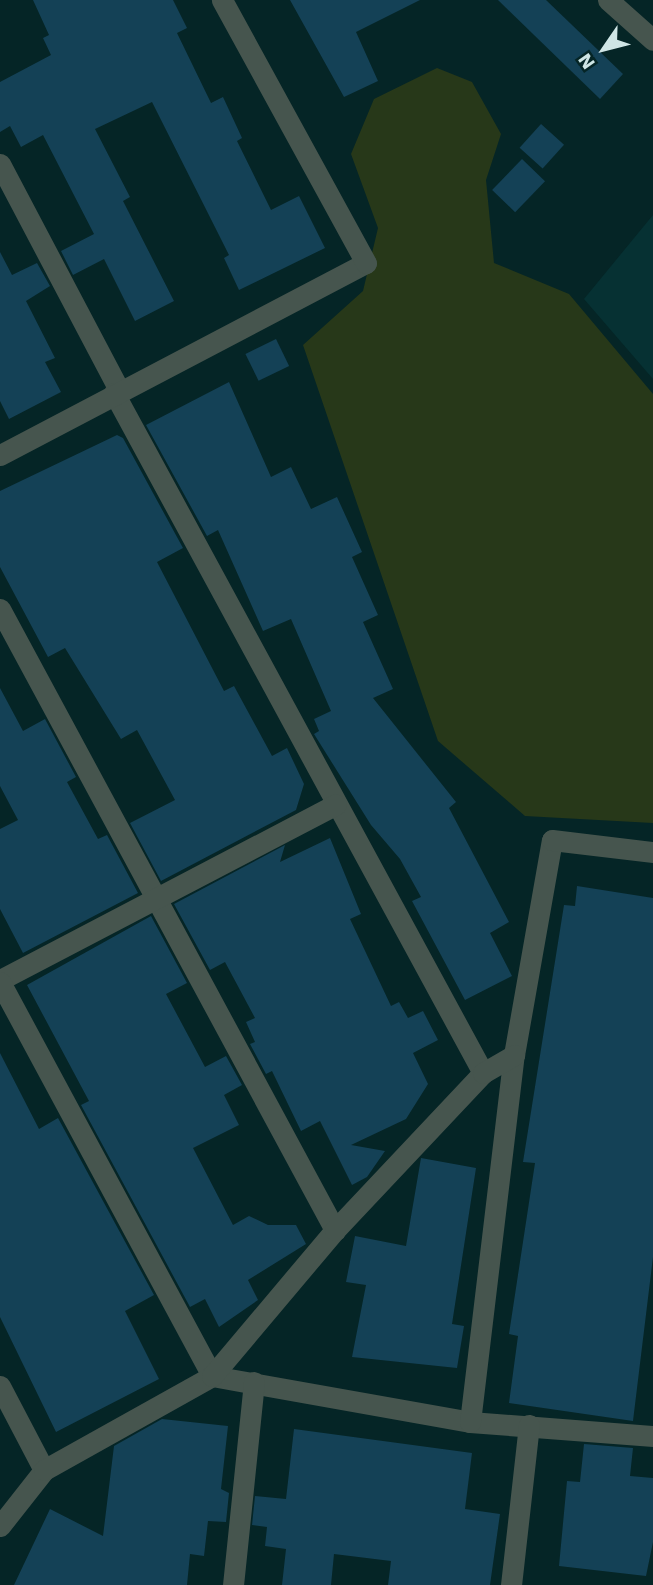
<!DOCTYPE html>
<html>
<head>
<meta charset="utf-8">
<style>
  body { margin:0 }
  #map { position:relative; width:653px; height:1585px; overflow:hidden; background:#052526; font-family:"Work Sans",sans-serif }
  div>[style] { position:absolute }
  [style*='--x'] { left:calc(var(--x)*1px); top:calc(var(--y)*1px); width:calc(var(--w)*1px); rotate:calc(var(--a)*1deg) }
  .built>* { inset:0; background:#063133 }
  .green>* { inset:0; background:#273819 }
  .building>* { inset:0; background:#144156; transform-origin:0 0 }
  .minor>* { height:21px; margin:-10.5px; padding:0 10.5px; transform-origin:10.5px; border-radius:10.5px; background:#46554e }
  span { translate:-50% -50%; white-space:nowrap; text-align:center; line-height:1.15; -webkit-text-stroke:5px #052526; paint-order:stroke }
  .north { position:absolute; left:569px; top:14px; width:70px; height:70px; -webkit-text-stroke:5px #052526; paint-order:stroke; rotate:235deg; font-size:19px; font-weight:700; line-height:28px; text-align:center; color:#cfe5e5 }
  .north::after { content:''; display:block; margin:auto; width:24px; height:32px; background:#cfe5e5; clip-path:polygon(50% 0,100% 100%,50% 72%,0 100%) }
</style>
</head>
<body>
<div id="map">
  <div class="built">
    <i style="clip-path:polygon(653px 215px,653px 379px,584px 299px)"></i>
  </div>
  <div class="green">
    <i style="clip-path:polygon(437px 68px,472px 82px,501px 134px,486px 180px,494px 263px,569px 294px,653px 394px,653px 823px,525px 816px,438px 741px,303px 345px,363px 291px,378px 228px,351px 154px,374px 99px)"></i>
  </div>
  <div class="building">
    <i style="clip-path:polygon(33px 0,173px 0,187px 28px,177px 33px,211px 103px,223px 97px,242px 138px,237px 141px,271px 210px,299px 196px,325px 248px,239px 290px,224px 258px,229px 255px,152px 102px,95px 129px,130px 197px,123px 201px,174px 301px,135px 321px,104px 259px,73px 275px,61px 251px,94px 234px,43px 135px,21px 147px,10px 126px,0 132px,0 82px,51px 55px,43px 38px,49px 35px)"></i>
    <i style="clip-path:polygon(290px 0,420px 0,356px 32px,378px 81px,344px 97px)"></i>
    <i style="clip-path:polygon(498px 0,546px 0,623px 74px,600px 99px)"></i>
    <i style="left:541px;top:124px;width:31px;height:32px;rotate:42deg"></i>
    <i style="left:522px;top:159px;width:32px;height:43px;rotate:44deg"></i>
    <i style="clip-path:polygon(0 252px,12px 275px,37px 263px,50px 286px,26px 301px,55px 358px,45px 362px,61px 392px,9px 419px,0 401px)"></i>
    <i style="left:276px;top:339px;width:30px;height:34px;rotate:64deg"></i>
    <i style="clip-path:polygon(229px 382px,271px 477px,291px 467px,311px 509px,337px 497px,362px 552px,352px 557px,378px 615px,363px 622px,393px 689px,373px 698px,456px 802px,449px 808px,509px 922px,490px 933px,512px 976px,465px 1000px,412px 901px,421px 897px,400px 859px,371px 825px,314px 734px,319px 731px,314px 719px,331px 711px,291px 619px,263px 631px,218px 530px,207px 536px,146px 425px)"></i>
    <i style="clip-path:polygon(117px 435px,123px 438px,183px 548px,157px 562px,224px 691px,234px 686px,272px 756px,287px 748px,304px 784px,296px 810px,161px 881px,130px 823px,175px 800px,137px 730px,121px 739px,65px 648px,48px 657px,0 567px,0 491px)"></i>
    <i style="clip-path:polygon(0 688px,23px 731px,45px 719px,76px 777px,67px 782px,98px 839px,107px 835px,138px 893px,23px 953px,0 909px,0 829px,18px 820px,0 786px)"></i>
    <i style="clip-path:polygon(330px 838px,361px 914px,350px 919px,391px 1006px,399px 1002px,408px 1018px,423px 1011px,438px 1040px,413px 1053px,428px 1084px,406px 1119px,351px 1145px,385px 1151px,367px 1177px,352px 1185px,320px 1121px,301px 1131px,272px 1071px,266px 1074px,250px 1044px,255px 1042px,246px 1022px,255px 1018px,225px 962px,210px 970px,174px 904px,285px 845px,280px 862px)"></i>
    <i style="clip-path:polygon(577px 886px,653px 898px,653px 1257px,633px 1421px,509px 1403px,518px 1336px,509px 1334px,535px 1163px,523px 1162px,564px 905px,575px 906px)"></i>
    <i style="clip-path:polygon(151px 916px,187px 983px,166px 994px,205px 1067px,226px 1056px,242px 1085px,224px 1095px,239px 1125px,193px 1148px,233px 1225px,249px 1216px,268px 1225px,296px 1225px,306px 1244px,248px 1280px,258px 1300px,219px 1327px,205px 1299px,190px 1307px,81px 1105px,89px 1101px,27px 985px)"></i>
    <i style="clip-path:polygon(0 1053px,39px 1129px,58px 1118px,154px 1295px,125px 1311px,159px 1379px,56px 1432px,0 1317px)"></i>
    <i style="clip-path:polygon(421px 1158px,476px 1168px,452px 1324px,464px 1326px,457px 1368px,352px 1357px,366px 1285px,346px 1282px,355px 1236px,406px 1246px)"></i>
    <i style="clip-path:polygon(162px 1419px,228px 1426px,221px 1489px,229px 1493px,226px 1522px,208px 1521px,204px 1556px,190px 1554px,187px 1585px,14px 1585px,50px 1509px,103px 1536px,114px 1446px)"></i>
    <i style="clip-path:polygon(294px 1429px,472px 1453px,465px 1509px,500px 1514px,490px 1585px,388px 1585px,391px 1561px,334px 1554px,331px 1585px,282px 1585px,286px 1549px,265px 1546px,267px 1527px,252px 1525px,255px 1496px,286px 1499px)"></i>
    <i style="clip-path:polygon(584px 1444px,633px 1448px,630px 1476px,653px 1478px,653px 1542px,646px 1576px,559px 1566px,567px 1481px,580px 1482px)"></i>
  </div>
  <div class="minor">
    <i style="--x:608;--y:0;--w:60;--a:41.6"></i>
    <i style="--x:0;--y:164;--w:255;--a:62.2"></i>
    <i style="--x:114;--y:393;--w:774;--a:61.51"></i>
    <i style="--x:0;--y:455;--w:413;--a:-27.7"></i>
    <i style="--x:366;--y:263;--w:300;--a:-118.7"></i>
    <i style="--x:0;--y:609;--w:706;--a:61.66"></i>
    <i style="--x:0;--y:980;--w:379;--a:-27.6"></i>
    <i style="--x:0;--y:982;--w:447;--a:61.7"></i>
    <i style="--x:212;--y:1376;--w:262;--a:10.1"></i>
    <i style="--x:470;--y:1422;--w:184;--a:4.4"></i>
    <i style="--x:0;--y:1386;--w:95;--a:62.4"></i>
    <i style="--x:470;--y:1422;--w:370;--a:-83.2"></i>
    <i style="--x:514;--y:1055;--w:218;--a:-80"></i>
    <i style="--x:552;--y:840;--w:102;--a:6.8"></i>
    <i style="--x:0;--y:1526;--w:71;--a:-51.8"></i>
    <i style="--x:44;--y:1470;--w:193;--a:-29.2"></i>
    <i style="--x:212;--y:1376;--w:191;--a:-49.9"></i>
    <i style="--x:335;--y:1230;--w:216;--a:-46.7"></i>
    <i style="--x:483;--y:1073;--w:36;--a:-30"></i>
    <i style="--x:233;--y:1585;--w:204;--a:-84.1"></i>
    <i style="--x:511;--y:1585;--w:161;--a:-83.6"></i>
  </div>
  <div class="north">N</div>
</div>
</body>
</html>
